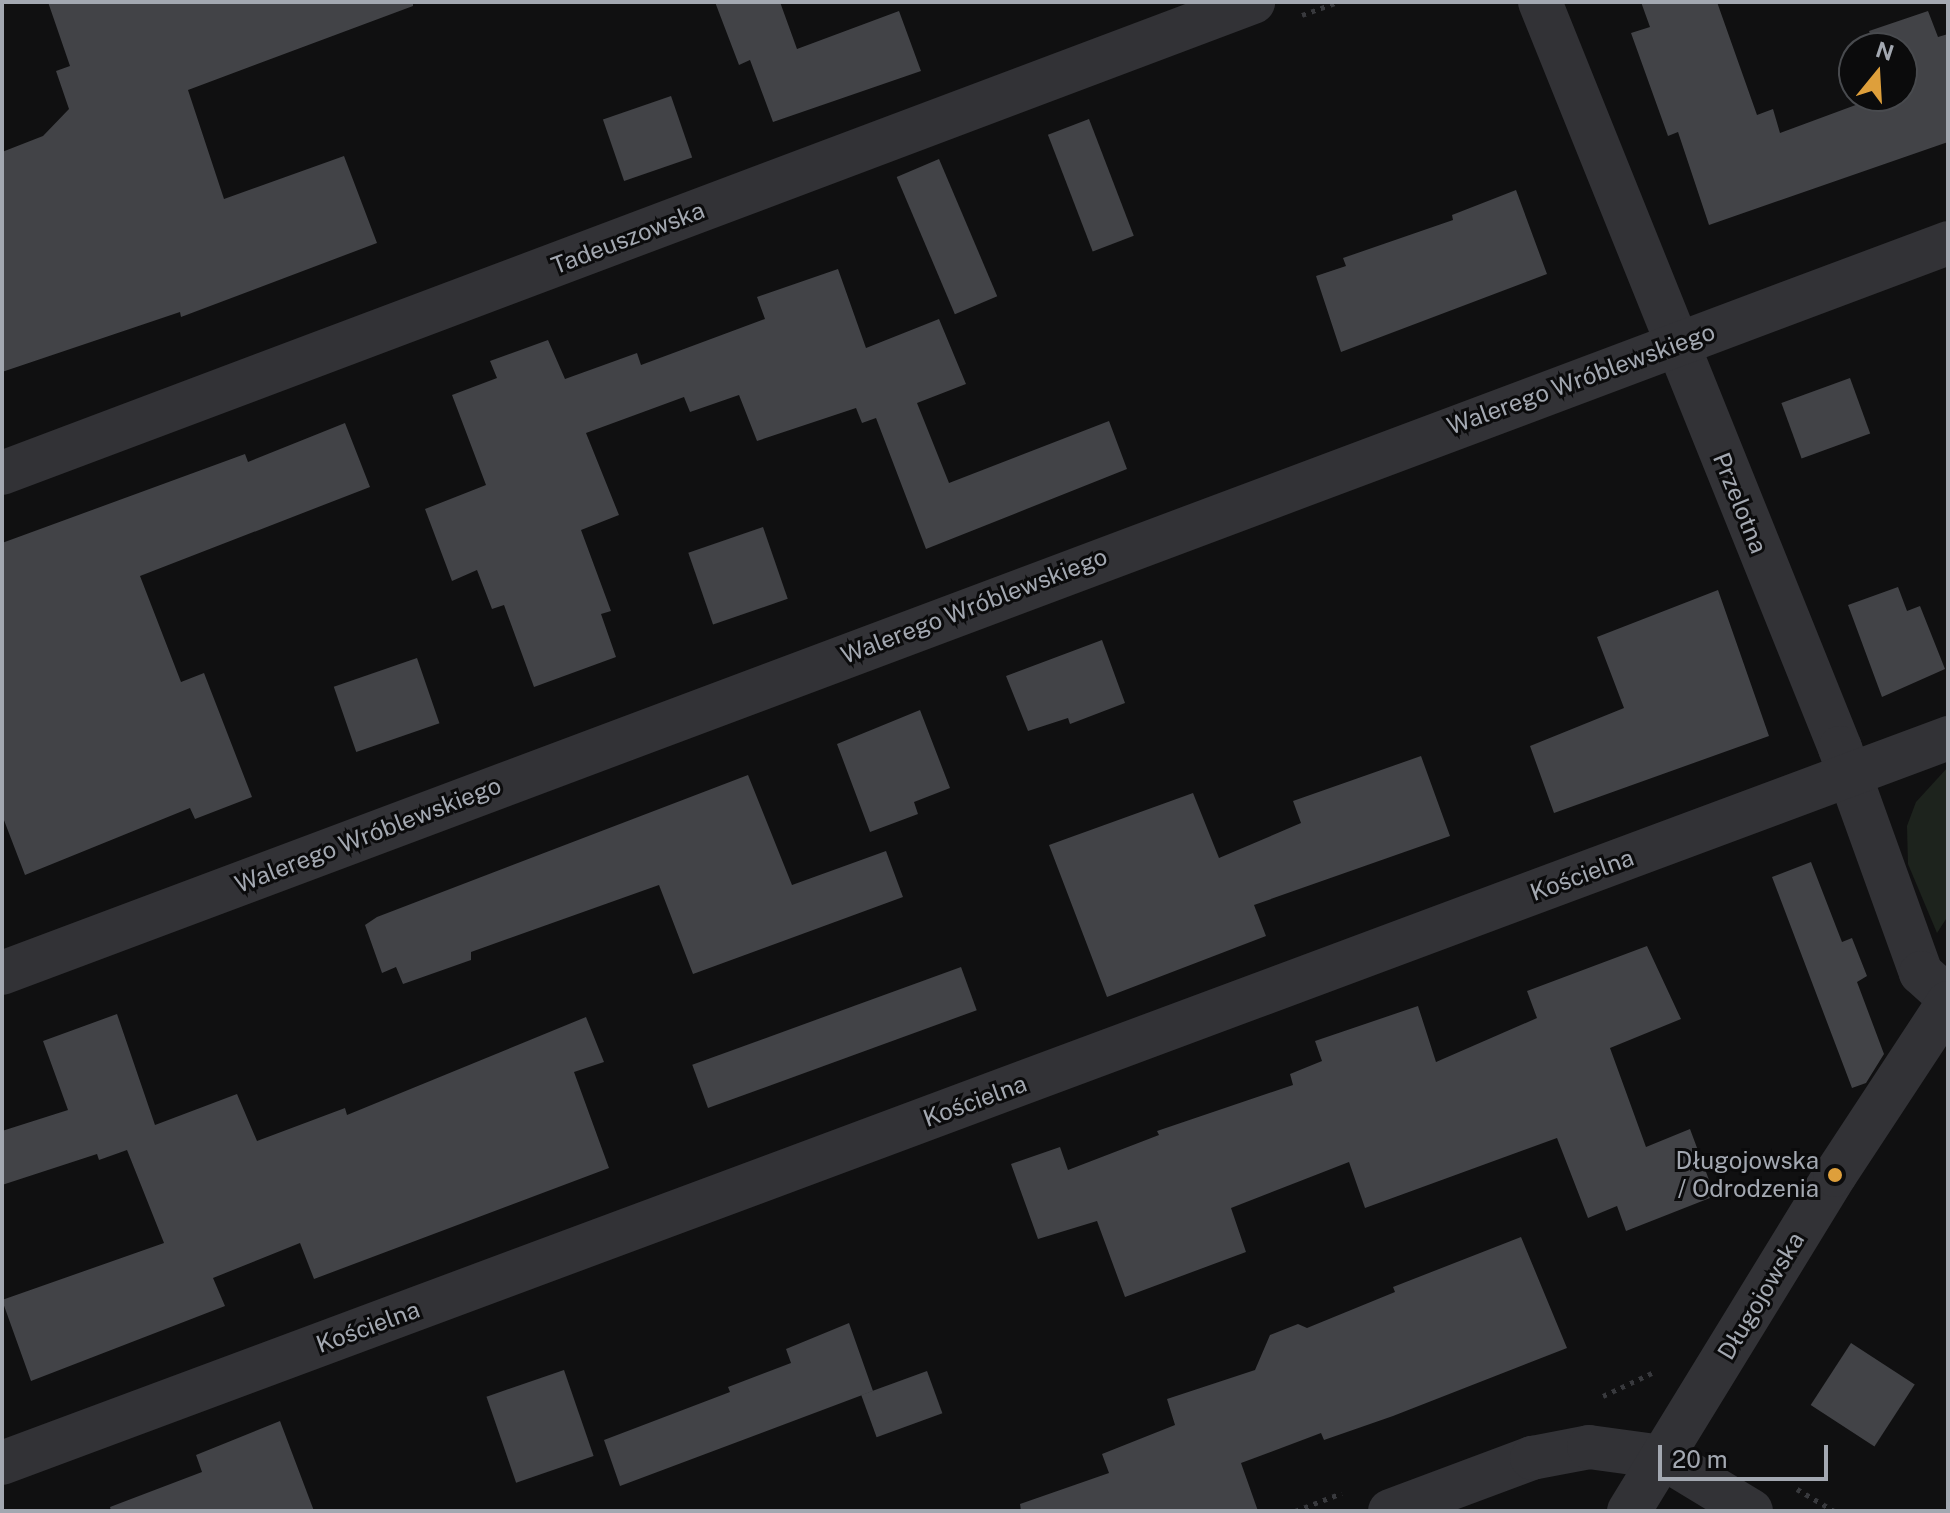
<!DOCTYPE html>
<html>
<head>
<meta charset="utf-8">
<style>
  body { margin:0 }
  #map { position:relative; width:1950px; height:1513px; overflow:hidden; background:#101011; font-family:"Public Sans",sans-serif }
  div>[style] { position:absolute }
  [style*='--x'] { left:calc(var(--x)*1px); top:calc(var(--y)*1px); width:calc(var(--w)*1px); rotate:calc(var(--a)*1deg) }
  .green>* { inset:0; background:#1d231d }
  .building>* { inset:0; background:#424347; transform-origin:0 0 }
  .path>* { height:5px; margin-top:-2.5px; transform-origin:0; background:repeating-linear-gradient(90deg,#38393d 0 4px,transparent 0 10px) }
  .minor>* { height:44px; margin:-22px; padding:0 22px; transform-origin:22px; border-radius:22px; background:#323236 }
  .dots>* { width:22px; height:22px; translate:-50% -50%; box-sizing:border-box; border:4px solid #0b0b0c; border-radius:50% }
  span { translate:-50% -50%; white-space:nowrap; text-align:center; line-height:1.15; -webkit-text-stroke:6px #0b0b0c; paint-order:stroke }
  .street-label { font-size:24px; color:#a3a8b1 }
  .poi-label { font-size:24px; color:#a3a8b1 }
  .right { translate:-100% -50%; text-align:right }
  .frame { position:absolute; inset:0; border:4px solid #a3a8b1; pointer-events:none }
  .north { position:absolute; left:1838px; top:32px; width:80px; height:80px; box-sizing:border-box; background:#0b0b0c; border:2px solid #484a4e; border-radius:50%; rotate:18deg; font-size:22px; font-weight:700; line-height:32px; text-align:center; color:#a3a8b1 }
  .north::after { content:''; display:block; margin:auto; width:28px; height:36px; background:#de9f3b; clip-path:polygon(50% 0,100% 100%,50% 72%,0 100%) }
  .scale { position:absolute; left:1658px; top:1445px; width:170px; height:36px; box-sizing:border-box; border:4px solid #a3a8b1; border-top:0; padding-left:10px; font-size:24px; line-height:28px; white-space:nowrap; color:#a3a8b1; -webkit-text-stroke:6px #0b0b0c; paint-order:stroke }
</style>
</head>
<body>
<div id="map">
  <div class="green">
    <i style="clip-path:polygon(1948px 767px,1948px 916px,1937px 933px,1908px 864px,1907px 826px,1916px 802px)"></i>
  </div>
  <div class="building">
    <i style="clip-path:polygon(48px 2px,413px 2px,413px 6px,188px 90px,224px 199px,344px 156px,377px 243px,181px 317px,180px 312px,2px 372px,2px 152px,43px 136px,69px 109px,56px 71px,70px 66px)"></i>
    <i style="clip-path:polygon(715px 2px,780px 2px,797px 49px,899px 11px,921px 71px,773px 122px,750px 60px,739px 65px)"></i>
    <i style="clip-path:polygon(1641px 2px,1717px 2px,1757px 115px,1773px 109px,1780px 133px,1880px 96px,1902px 96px,1902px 48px,1875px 48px,1869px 31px,1928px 11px,1938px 37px,1948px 34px,1948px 142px,1709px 225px,1678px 132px,1668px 136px,1631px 33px,1650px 27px)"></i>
    <i style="left:671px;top:96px;width:65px;height:72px;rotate:71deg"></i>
    <i style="left:1089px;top:119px;width:125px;height:44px;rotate:69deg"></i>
    <i style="left:939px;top:159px;width:149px;height:46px;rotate:67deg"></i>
    <i style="clip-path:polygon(1516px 190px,1547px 274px,1341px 352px,1316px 276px,1346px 266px,1343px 258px,1453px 220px,1452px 215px)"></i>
    <i style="clip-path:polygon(838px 269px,866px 348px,939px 319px,966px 384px,917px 403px,949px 483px,1109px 421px,1127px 469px,926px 549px,876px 418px,862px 423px,856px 408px,757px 441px,739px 395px,690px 412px,684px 397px,586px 433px,619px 515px,581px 530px,611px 611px,601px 614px,616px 657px,534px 687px,504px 605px,492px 609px,477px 570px,452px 581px,425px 509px,486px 485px,452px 395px,497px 378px,490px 361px,548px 340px,565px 379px,637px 353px,641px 365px,765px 319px,757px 297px)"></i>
    <i style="left:1850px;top:378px;width:59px;height:73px;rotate:70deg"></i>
    <i style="clip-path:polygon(345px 423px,370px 487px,140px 576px,181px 682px,204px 673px,252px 797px,195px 819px,190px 808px,25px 875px,2px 815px,2px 543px,245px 454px,248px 462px)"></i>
    <i style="left:763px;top:527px;width:76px;height:79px;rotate:71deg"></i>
    <i style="clip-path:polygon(1898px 587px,1907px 611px,1920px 606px,1945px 669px,1882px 697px,1848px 605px)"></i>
    <i style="clip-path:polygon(1718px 590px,1769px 736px,1554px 813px,1530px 746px,1624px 708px,1597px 637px)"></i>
    <i style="clip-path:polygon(1102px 640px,1125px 703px,1070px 724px,1068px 718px,1028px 731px,1006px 676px)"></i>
    <i style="left:417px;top:658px;width:69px;height:88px;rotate:71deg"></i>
    <i style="clip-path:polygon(920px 710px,950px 788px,914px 802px,918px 814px,870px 832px,837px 744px)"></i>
    <i style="clip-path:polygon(1421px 756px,1450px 836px,1254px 905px,1266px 936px,1107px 997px,1049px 845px,1193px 793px,1219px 858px,1301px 823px,1293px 801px)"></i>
    <i style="clip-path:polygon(748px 775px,792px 885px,886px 851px,903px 897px,693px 974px,659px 885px,471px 952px,471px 960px,403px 984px,396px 967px,382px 973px,365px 925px,377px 917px)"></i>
    <i style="clip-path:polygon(1811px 862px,1842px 942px,1852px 938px,1867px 976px,1857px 982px,1884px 1054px,1866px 1083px,1852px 1088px,1772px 877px)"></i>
    <i style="clip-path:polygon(1647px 946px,1681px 1019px,1610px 1048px,1646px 1147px,1690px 1129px,1715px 1196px,1626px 1231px,1617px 1206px,1588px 1218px,1557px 1138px,1365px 1208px,1349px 1162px,1231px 1208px,1246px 1252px,1125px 1297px,1097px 1221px,1038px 1239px,1011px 1164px,1060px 1147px,1068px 1170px,1159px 1135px,1157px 1131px,1293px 1085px,1290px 1074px,1322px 1061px,1315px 1041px,1418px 1006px,1436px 1062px,1537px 1018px,1527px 991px)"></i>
    <i style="left:961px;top:967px;width:46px;height:286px;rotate:70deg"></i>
    <i style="clip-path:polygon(117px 1014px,155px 1125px,237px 1094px,257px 1141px,345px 1108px,347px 1115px,586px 1017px,604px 1062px,574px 1072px,609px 1168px,314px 1279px,300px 1243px,213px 1278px,225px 1306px,31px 1381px,2px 1300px,164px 1243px,127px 1150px,99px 1160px,97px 1154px,2px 1185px,2px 1131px,68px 1110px,43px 1041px)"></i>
    <i style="clip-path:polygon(1521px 1237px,1567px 1348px,1393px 1416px,1324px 1440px,1321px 1433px,1241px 1463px,1258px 1511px,1021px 1511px,1020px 1504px,1109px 1473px,1102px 1454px,1175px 1425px,1167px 1399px,1255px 1370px,1270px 1335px,1298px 1324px,1307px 1328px,1395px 1292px,1393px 1287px)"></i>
    <i style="clip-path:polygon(849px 1323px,873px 1391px,620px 1486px,604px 1440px,730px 1392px,728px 1387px,791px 1363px,786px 1349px)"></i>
    <i style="left:1851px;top:1343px;width:76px;height:74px;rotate:33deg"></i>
    <i style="left:564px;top:1370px;width:91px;height:82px;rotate:71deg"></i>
    <i style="left:927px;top:1371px;width:45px;height:70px;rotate:70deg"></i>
    <i style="clip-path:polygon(280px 1421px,314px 1511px,111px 1511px,110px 1507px,202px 1472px,196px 1455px)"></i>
  </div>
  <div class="path">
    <i style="--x:1302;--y:15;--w:37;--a:-20"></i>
    <i style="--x:1603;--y:1396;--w:54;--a:-25.1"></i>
    <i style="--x:1797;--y:1489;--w:43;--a:30.7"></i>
    <i style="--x:1295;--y:1511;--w:50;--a:-21"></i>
  </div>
  <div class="minor">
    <i style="--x:1540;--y:2;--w:804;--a:68.09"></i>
    <i style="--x:1840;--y:748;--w:239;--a:70.2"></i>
    <i style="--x:1921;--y:973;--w:36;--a:42"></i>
    <i style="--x:2;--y:473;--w:1337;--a:-20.63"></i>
    <i style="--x:2;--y:973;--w:2078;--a:-20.56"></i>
    <i style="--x:2;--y:1463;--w:2077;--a:-20.43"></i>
    <i style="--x:1390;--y:1511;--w:152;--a:-20.5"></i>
    <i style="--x:1532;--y:1458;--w:58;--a:-10.9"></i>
    <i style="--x:1589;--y:1447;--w:74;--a:7.8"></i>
    <i style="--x:1662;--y:1457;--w:104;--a:31.2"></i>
    <i style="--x:1629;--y:1511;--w:394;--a:-58.5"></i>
    <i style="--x:1835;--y:1175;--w:206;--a:-56.7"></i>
  </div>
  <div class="dots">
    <i style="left:1835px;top:1175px;background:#de9f3b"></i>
  </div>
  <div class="street-label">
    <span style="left:628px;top:238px;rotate:-21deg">Tadeuszowska</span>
    <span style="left:1581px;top:379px;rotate:-20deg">Walerego Wróblewskiego</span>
    <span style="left:1740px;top:503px;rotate:68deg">Przelotna</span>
    <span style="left:974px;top:606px;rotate:-21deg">Walerego Wróblewskiego</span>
    <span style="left:368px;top:835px;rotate:-21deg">Walerego Wróblewskiego</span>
    <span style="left:1582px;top:875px;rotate:-20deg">Kościelna</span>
    <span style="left:975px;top:1101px;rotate:-20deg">Kościelna</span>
    <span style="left:1761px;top:1296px;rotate:-59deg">Długojowska</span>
    <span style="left:368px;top:1327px;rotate:-20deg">Kościelna</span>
  </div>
  <div class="poi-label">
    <span class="right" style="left:1819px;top:1175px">Długojowska<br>/ Odrodzenia</span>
  </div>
  <div class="frame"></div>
  <div class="north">N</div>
  <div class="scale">20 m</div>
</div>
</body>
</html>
